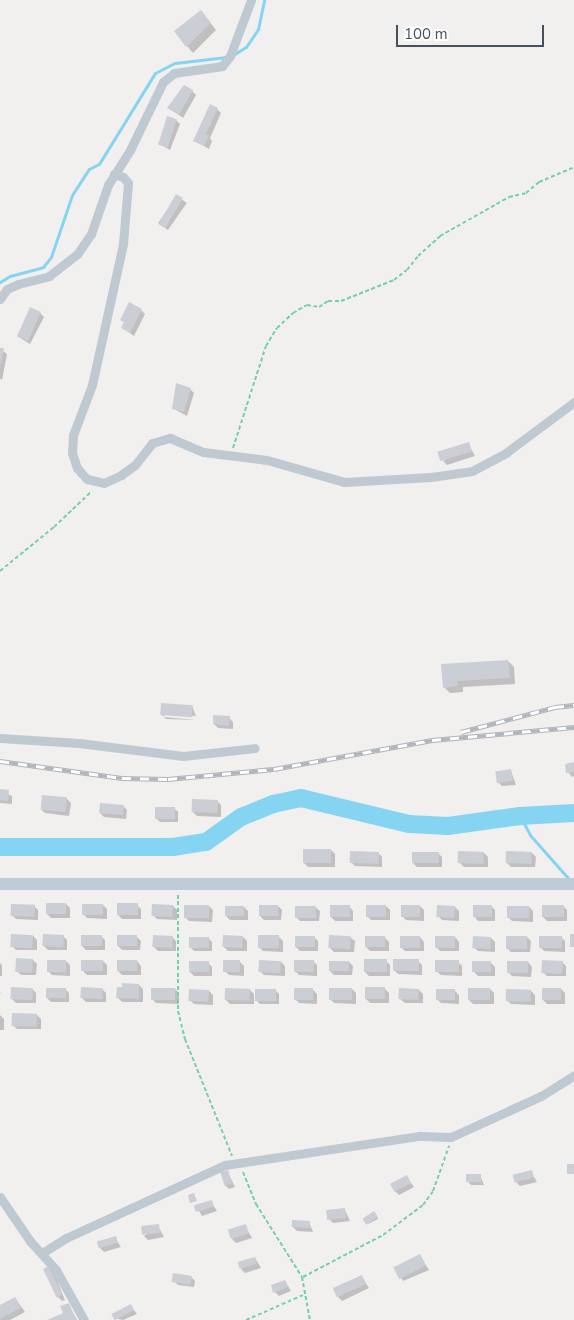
<!DOCTYPE html>
<html>
<head>
<meta charset="utf-8">
<style>
  body { margin:0 }
  #map { position:relative; width:574px; height:1320px; overflow:hidden; background:#f2efef; font-family:"Nunito Sans",sans-serif }
  div>[style] { position:absolute }
  [style*='--x'] { left:calc(var(--x)*1px); top:calc(var(--y)*1px); width:calc(var(--w)*1px); rotate:calc(var(--a)*1deg) }
  .shadow>* { inset:0; background:#0003; transform-origin:0 0 }
  .stream>* { height:3px; margin:-1.5px; padding:0 1.5px; transform-origin:1.5px; border-radius:1.5px; background:#85d5f2 }
  .river>* { height:18px; margin:-9px; padding:0 9px; transform-origin:9px; border-radius:9px; background:#85d5f2 }
  .building>* { inset:0; background:#cbced4; transform-origin:0 0 }
  .path>* { height:2px; margin-top:-1px; transform-origin:0; background:repeating-linear-gradient(90deg,#70d3a7 0 4px,transparent 0 6.5px) }
  .street>* { height:9px; margin:-4.5px; padding:0 4.5px; transform-origin:4.5px; border-radius:4.5px; background:#bfc9d2 }
  .secondary>* { height:12px; margin:-6px; padding:0 6px; transform-origin:6px; border-radius:6px; background:#c0cbd9 }
  .rail>* { height:5px; margin-top:-2.5px; transform-origin:0; background:repeating-linear-gradient(90deg,#fff 0 9px,#b1b4ba 0 18px); box-sizing:border-box; border-block:1px solid #b1b4ba }
  span { translate:-50% -50%; white-space:nowrap; text-align:center; line-height:1.15; -webkit-text-stroke:4px #fff; paint-order:stroke }
  .scale { position:absolute; left:396px; top:25px; width:148px; height:22px; box-sizing:border-box; border:2px solid #46515e; border-top:0; padding-left:6px; font-size:15px; line-height:18px; white-space:nowrap; color:#46515e; -webkit-text-stroke:4px #fff; paint-order:stroke }
</style>
</head>
<body>
<div id="map">
  <div class="shadow">
    <i style="clip-path:polygon(201px 11px,216px 30px,193px 53px,175px 32px)"></i>
    <i style="clip-path:polygon(192px 91px,196px 95px,183px 118px,169px 108px)"></i>
    <i style="clip-path:polygon(217px 109px,221px 113px,210px 138px,212px 141px,209px 149px,194px 140px)"></i>
    <i style="clip-path:polygon(176px 120px,180px 124px,170px 150px,158px 143px)"></i>
    <i style="left:177px;top:196px;width:12px;height:33px;rotate:35deg"></i>
    <i style="clip-path:polygon(141px 310px,145px 314px,134px 336px,123px 328px)"></i>
    <i style="clip-path:polygon(40px 313px,44px 317px,30px 344px,17px 336px)"></i>
    <i style="clip-path:polygon(0 349px,7px 354px,2px 380px,0 379px)"></i>
    <i style="clip-path:polygon(190px 389px,194px 393px,187px 416px,174px 409px)"></i>
    <i style="clip-path:polygon(468px 443px,475px 456px,447px 465px,443px 461px)"></i>
    <i style="clip-path:polygon(508px 661px,514px 667px,515px 684px,463px 687px,463px 692px,450px 693px,444px 687px,443px 665px)"></i>
    <i style="clip-path:polygon(192px 706px,196px 716px,164px 714px,164px 717px,196px 720px,166px 719px,162px 715px)"></i>
    <i style="clip-path:polygon(229px 718px,233px 722px,233px 729px,218px 728px,214px 724px)"></i>
    <i style="clip-path:polygon(574px 764px,574px 776px,572px 777px,568px 772px)"></i>
    <i style="clip-path:polygon(511px 771px,516px 785px,502px 786px,498px 782px)"></i>
    <i style="clip-path:polygon(0 791px,12px 796px,12px 804px,0 803px)"></i>
    <i style="clip-path:polygon(67px 799px,71px 803px,69px 816px,45px 813px,41px 809px)"></i>
    <i style="clip-path:polygon(217px 801px,221px 805px,221px 817px,197px 816px,193px 812px)"></i>
    <i style="clip-path:polygon(123px 806px,127px 810px,126px 819px,104px 817px,100px 813px)"></i>
    <i style="clip-path:polygon(174px 808px,178px 812px,178px 822px,160px 822px,156px 818px)"></i>
    <i style="clip-path:polygon(331px 850px,335px 854px,335px 867px,308px 867px,304px 863px)"></i>
    <i style="clip-path:polygon(378px 853px,382px 857px,382px 867px,355px 866px,351px 862px)"></i>
    <i style="clip-path:polygon(438px 853px,442px 857px,442px 867px,417px 867px,413px 863px)"></i>
    <i style="clip-path:polygon(484px 853px,488px 857px,488px 867px,464px 867px,460px 863px)"></i>
    <i style="clip-path:polygon(532px 853px,536px 857px,535px 867px,511px 867px,507px 863px)"></i>
    <i style="clip-path:polygon(66px 904px,70px 908px,70px 918px,51px 918px,47px 914px)"></i>
    <i style="clip-path:polygon(103px 905px,107px 909px,107px 919px,87px 918px,83px 914px)"></i>
    <i style="clip-path:polygon(137px 905px,141px 909px,141px 919px,122px 919px,118px 915px)"></i>
    <i style="clip-path:polygon(34px 906px,38px 910px,38px 920px,16px 919px,12px 915px)"></i>
    <i style="clip-path:polygon(173px 906px,177px 910px,177px 920px,157px 919px,153px 915px)"></i>
    <i style="clip-path:polygon(209px 906px,213px 910px,212px 922px,189px 921px,185px 917px)"></i>
    <i style="clip-path:polygon(278px 906px,282px 910px,281px 920px,264px 920px,260px 916px)"></i>
    <i style="clip-path:polygon(349px 906px,353px 911px,353px 921px,335px 921px,331px 917px)"></i>
    <i style="clip-path:polygon(386px 906px,390px 910px,390px 920px,371px 920px,367px 916px)"></i>
    <i style="clip-path:polygon(420px 906px,424px 910px,424px 921px,406px 920px,402px 916px)"></i>
    <i style="clip-path:polygon(491px 906px,495px 910px,495px 921px,478px 921px,474px 916px)"></i>
    <i style="clip-path:polygon(563px 906px,567px 910px,567px 921px,547px 921px,543px 917px)"></i>
    <i style="clip-path:polygon(244px 907px,248px 911px,248px 920px,230px 920px,226px 916px)"></i>
    <i style="clip-path:polygon(315px 907px,320px 911px,319px 921px,300px 921px,296px 917px)"></i>
    <i style="clip-path:polygon(455px 907px,459px 911px,459px 921px,442px 920px,438px 916px)"></i>
    <i style="clip-path:polygon(529px 907px,533px 911px,533px 922px,512px 921px,508px 917px)"></i>
    <i style="clip-path:polygon(33px 936px,37px 940px,37px 950px,16px 950px,12px 946px)"></i>
    <i style="clip-path:polygon(63px 936px,67px 940px,67px 950px,48px 950px,44px 946px)"></i>
    <i style="clip-path:polygon(101px 936px,105px 940px,105px 950px,86px 950px,82px 946px)"></i>
    <i style="clip-path:polygon(137px 937px,141px 941px,140px 950px,122px 950px,118px 946px)"></i>
    <i style="clip-path:polygon(172px 937px,176px 941px,176px 951px,158px 951px,154px 947px)"></i>
    <i style="clip-path:polygon(243px 937px,247px 941px,247px 951px,228px 951px,224px 947px)"></i>
    <i style="clip-path:polygon(279px 937px,283px 941px,283px 952px,263px 951px,259px 947px)"></i>
    <i style="clip-path:polygon(314px 937px,318px 941px,318px 951px,300px 951px,296px 947px)"></i>
    <i style="clip-path:polygon(350px 937px,355px 941px,354px 952px,334px 952px,330px 948px)"></i>
    <i style="clip-path:polygon(420px 937px,424px 942px,424px 951px,405px 951px,401px 947px)"></i>
    <i style="clip-path:polygon(455px 937px,459px 942px,459px 951px,440px 951px,436px 947px)"></i>
    <i style="clip-path:polygon(527px 937px,531px 941px,530px 952px,511px 952px,507px 948px)"></i>
    <i style="clip-path:polygon(561px 937px,565px 941px,565px 952px,544px 951px,540px 947px)"></i>
    <i style="clip-path:polygon(208px 938px,212px 942px,212px 951px,194px 951px,190px 947px)"></i>
    <i style="clip-path:polygon(385px 938px,389px 942px,389px 951px,370px 951px,366px 947px)"></i>
    <i style="clip-path:polygon(491px 938px,495px 942px,495px 952px,478px 951px,474px 947px)"></i>
    <i style="clip-path:polygon(33px 960px,37px 964px,36px 975px,21px 975px,17px 971px)"></i>
    <i style="clip-path:polygon(66px 961px,70px 965px,70px 976px,52px 975px,48px 971px)"></i>
    <i style="clip-path:polygon(103px 961px,107px 965px,107px 975px,87px 975px,83px 971px)"></i>
    <i style="clip-path:polygon(137px 961px,141px 966px,141px 975px,122px 975px,118px 971px)"></i>
    <i style="clip-path:polygon(313px 961px,317px 965px,317px 976px,299px 975px,295px 971px)"></i>
    <i style="clip-path:polygon(386px 961px,390px 965px,390px 976px,369px 976px,365px 972px)"></i>
    <i style="clip-path:polygon(418px 961px,422px 965px,422px 975px,398px 974px,394px 970px)"></i>
    <i style="clip-path:polygon(240px 962px,244px 966px,244px 976px,229px 975px,225px 971px)"></i>
    <i style="clip-path:polygon(281px 962px,285px 966px,285px 976px,264px 975px,260px 971px)"></i>
    <i style="clip-path:polygon(349px 962px,353px 966px,352px 975px,334px 975px,330px 971px)"></i>
    <i style="clip-path:polygon(458px 962px,462px 966px,462px 976px,441px 975px,436px 971px)"></i>
    <i style="clip-path:polygon(528px 962px,532px 967px,531px 977px,512px 976px,508px 972px)"></i>
    <i style="clip-path:polygon(562px 962px,566px 966px,566px 976px,547px 976px,543px 972px)"></i>
    <i style="clip-path:polygon(0 963px,2px 965px,2px 976px,0 976px)"></i>
    <i style="clip-path:polygon(208px 963px,212px 967px,212px 976px,194px 976px,190px 972px)"></i>
    <i style="clip-path:polygon(491px 963px,495px 967px,495px 976px,478px 976px,474px 972px)"></i>
    <i style="clip-path:polygon(139px 985px,143px 989px,143px 1002px,122px 1002px,118px 998px)"></i>
    <i style="clip-path:polygon(32px 989px,36px 993px,36px 1003px,16px 1003px,12px 999px)"></i>
    <i style="clip-path:polygon(65px 989px,69px 993px,69px 1002px,51px 1002px,47px 998px)"></i>
    <i style="clip-path:polygon(102px 989px,106px 993px,106px 1002px,86px 1002px,82px 998px)"></i>
    <i style="clip-path:polygon(175px 989px,179px 993px,179px 1004px,156px 1003px,152px 999px)"></i>
    <i style="clip-path:polygon(352px 989px,356px 993px,356px 1004px,334px 1003px,330px 999px)"></i>
    <i style="clip-path:polygon(385px 989px,389px 993px,389px 1003px,370px 1003px,366px 999px)"></i>
    <i style="clip-path:polygon(490px 989px,494px 993px,494px 1004px,473px 1004px,469px 1000px)"></i>
    <i style="clip-path:polygon(561px 989px,565px 993px,565px 1004px,547px 1004px,543px 1000px)"></i>
    <i style="clip-path:polygon(250px 990px,254px 994px,254px 1004px,230px 1004px,226px 1000px)"></i>
    <i style="clip-path:polygon(275px 990px,279px 994px,279px 1004px,260px 1004px,256px 1000px)"></i>
    <i style="clip-path:polygon(313px 990px,317px 994px,317px 1004px,299px 1003px,295px 999px)"></i>
    <i style="clip-path:polygon(419px 990px,423px 994px,423px 1003px,405px 1003px,400px 999px)"></i>
    <i style="clip-path:polygon(209px 991px,213px 995px,213px 1005px,194px 1004px,190px 1000px)"></i>
    <i style="clip-path:polygon(455px 991px,459px 995px,459px 1004px,441px 1003px,437px 999px)"></i>
    <i style="clip-path:polygon(531px 991px,535px 995px,535px 1005px,511px 1004px,507px 1000px)"></i>
    <i style="left:0;top:992px;width:1px;height:11px;rotate:45deg"></i>
    <i style="clip-path:polygon(0 1015px,4px 1019px,4px 1030px,0 1030px)"></i>
    <i style="clip-path:polygon(37px 1015px,41px 1019px,41px 1029px,17px 1029px,13px 1025px)"></i>
    <i style="clip-path:polygon(227px 1171px,235px 1187px,229px 1189px,225px 1185px)"></i>
    <i style="clip-path:polygon(531px 1172px,537px 1182px,520px 1186px,516px 1182px)"></i>
    <i style="clip-path:polygon(480px 1175px,484px 1185px,471px 1185px,467px 1181px)"></i>
    <i style="clip-path:polygon(407px 1177px,414px 1187px,399px 1195px,395px 1191px)"></i>
    <i style="clip-path:polygon(211px 1202px,217px 1211px,202px 1216px,196px 1206px)"></i>
    <i style="clip-path:polygon(345px 1210px,350px 1221px,333px 1223px,329px 1219px)"></i>
    <i style="clip-path:polygon(376px 1214px,378px 1219px,368px 1224px,367px 1223px)"></i>
    <i style="clip-path:polygon(309px 1222px,313px 1232px,297px 1231px,293px 1227px)"></i>
    <i style="clip-path:polygon(158px 1226px,164px 1237px,148px 1240px,144px 1236px)"></i>
    <i style="clip-path:polygon(245px 1226px,252px 1238px,236px 1243px,232px 1239px)"></i>
    <i style="clip-path:polygon(115px 1238px,121px 1247px,104px 1252px,100px 1248px)"></i>
    <i style="clip-path:polygon(420px 1256px,429px 1270px,403px 1281px,395px 1267px)"></i>
    <i style="clip-path:polygon(255px 1258px,261px 1268px,245px 1273px,241px 1269px)"></i>
    <i style="clip-path:polygon(45px 1269px,53px 1271px,65px 1300px,62px 1301px,58px 1297px)"></i>
    <i style="clip-path:polygon(191px 1277px,195px 1281px,194px 1287px,178px 1285px,174px 1281px)"></i>
    <i style="clip-path:polygon(362px 1277px,369px 1288px,342px 1301px,338px 1297px)"></i>
    <i style="clip-path:polygon(285px 1281px,291px 1291px,279px 1296px,275px 1292px)"></i>
    <i style="clip-path:polygon(15px 1298px,25px 1312px,10px 1320px,0 1320px,0 1306px)"></i>
    <i style="clip-path:polygon(68px 1304px,77px 1320px,51px 1320px,65px 1314px)"></i>
    <i style="clip-path:polygon(130px 1305px,137px 1314px,123px 1320px,114px 1318px)"></i>
  </div>
  <div class="stream">
    <i style="--x:233;--y:55;--w:15;--a:-32"></i>
    <i style="--x:246;--y:47;--w:22;--a:-56"></i>
    <i style="--x:258;--y:29;--w:30;--a:-78"></i>
    <i style="--x:0;--y:282;--w:12;--a:-31"></i>
    <i style="--x:10;--y:276;--w:34;--a:-15"></i>
    <i style="--x:43;--y:267;--w:13;--a:-51"></i>
    <i style="--x:51;--y:257;--w:65;--a:-71.3"></i>
    <i style="--x:72;--y:195;--w:31;--a:-57"></i>
    <i style="--x:89;--y:169;--w:11;--a:-27"></i>
    <i style="--x:99;--y:164;--w:107;--a:-58.4"></i>
    <i style="--x:155;--y:73;--w:22;--a:-27"></i>
    <i style="--x:175;--y:63;--w:52;--a:-6.6"></i>
    <i style="--x:520;--y:816;--w:21;--a:62"></i>
    <i style="--x:530;--y:835;--w:57;--a:48.5"></i>
  </div>
  <div class="river">
    <i style="--x:0;--y:847;--w:173;--a:0"></i>
    <i style="--x:173;--y:847;--w:33;--a:-9"></i>
    <i style="--x:206;--y:842;--w:43;--a:-35.5"></i>
    <i style="--x:241;--y:817;--w:35;--a:-22"></i>
    <i style="--x:273;--y:804;--w:29;--a:-12"></i>
    <i style="--x:301;--y:798;--w:111;--a:13.5"></i>
    <i style="--x:409;--y:824;--w:39;--a:3"></i>
    <i style="--x:448;--y:826;--w:73;--a:-7.9"></i>
    <i style="--x:520;--y:816;--w:54;--a:-3.2"></i>
  </div>
  <div class="building">
    <i style="clip-path:polygon(201px 10px,211px 23px,186px 47px,174px 31px)"></i>
    <i style="clip-path:polygon(184px 85px,193px 90px,179px 115px,167px 108px)"></i>
    <i style="clip-path:polygon(210px 104px,218px 108px,206px 134px,209px 136px,204px 146px,193px 141px)"></i>
    <i style="left:167px;top:116px;width:10px;height:30px;rotate:17deg"></i>
    <i style="left:176px;top:194px;width:8px;height:35px;rotate:30deg"></i>
    <i style="clip-path:polygon(129px 302px,142px 309px,130px 333px,121px 328px,124px 322px,120px 320px)"></i>
    <i style="left:30px;top:307px;width:12px;height:32px;rotate:24deg"></i>
    <i style="clip-path:polygon(0 348px,4px 348px,1px 364px,0 364px)"></i>
    <i style="clip-path:polygon(176px 383px,191px 388px,184px 412px,172px 409px)"></i>
    <i style="left:469px;top:442px;width:10px;height:33px;rotate:73deg"></i>
    <i style="clip-path:polygon(508px 660px,510px 678px,457px 681px,458px 686px,443px 688px,441px 664px)"></i>
    <i style="left:161px;top:703px;width:32px;height:12px;rotate:4deg"></i>
    <i style="clip-path:polygon(213px 715px,230px 716px,229px 726px,213px 724px)"></i>
    <i style="clip-path:polygon(574px 762px,574px 772px,566px 773px,565px 764px)"></i>
    <i style="left:511px;top:769px;width:12px;height:16px;rotate:81deg"></i>
    <i style="clip-path:polygon(0 789px,9px 790px,8px 801px,0 800px)"></i>
    <i style="left:42px;top:795px;width:25px;height:15px;rotate:5deg"></i>
    <i style="left:192px;top:799px;width:26px;height:13px;rotate:2deg"></i>
    <i style="left:100px;top:803px;width:24px;height:10px;rotate:5deg"></i>
    <i style="left:155px;top:807px;width:20px;height:12px"></i>
    <i style="left:303px;top:849px;width:28px;height:14px"></i>
    <i style="left:350px;top:851px;width:29px;height:12px;rotate:2deg"></i>
    <i style="left:458px;top:851px;width:26px;height:12px;rotate:2deg"></i>
    <i style="left:506px;top:851px;width:26px;height:12px;rotate:2deg"></i>
    <i style="left:412px;top:852px;width:27px;height:11px"></i>
    <i style="left:46px;top:903px;width:20px;height:11px"></i>
    <i style="left:117px;top:903px;width:21px;height:12px"></i>
    <i style="left:11px;top:904px;width:24px;height:12px;rotate:2deg"></i>
    <i style="left:82px;top:904px;width:21px;height:11px"></i>
    <i style="left:152px;top:904px;width:21px;height:12px;rotate:3deg"></i>
    <i style="left:184px;top:905px;width:25px;height:13px"></i>
    <i style="left:259px;top:905px;width:19px;height:11px"></i>
    <i style="left:330px;top:905px;width:20px;height:12px"></i>
    <i style="left:366px;top:905px;width:20px;height:12px"></i>
    <i style="left:401px;top:905px;width:19px;height:12px"></i>
    <i style="left:437px;top:905px;width:18px;height:12px;rotate:3deg"></i>
    <i style="left:473px;top:905px;width:19px;height:12px"></i>
    <i style="left:542px;top:905px;width:22px;height:12px"></i>
    <i style="left:225px;top:906px;width:19px;height:10px"></i>
    <i style="left:295px;top:906px;width:21px;height:12px"></i>
    <i style="left:507px;top:906px;width:22px;height:12px"></i>
    <i style="left:11px;top:934px;width:22px;height:13px;rotate:3deg"></i>
    <i style="left:43px;top:934px;width:21px;height:12px;rotate:3deg"></i>
    <i style="left:570px;top:934px;width:4px;height:13px"></i>
    <i style="left:81px;top:935px;width:21px;height:11px"></i>
    <i style="left:117px;top:935px;width:20px;height:11px"></i>
    <i style="left:153px;top:935px;width:20px;height:12px;rotate:3deg"></i>
    <i style="left:223px;top:935px;width:20px;height:12px;rotate:3deg"></i>
    <i style="left:258px;top:935px;width:21px;height:13px"></i>
    <i style="left:329px;top:935px;width:22px;height:13px;rotate:3deg"></i>
    <i style="left:295px;top:936px;width:20px;height:11px"></i>
    <i style="left:365px;top:936px;width:20px;height:11px"></i>
    <i style="left:400px;top:936px;width:20px;height:12px"></i>
    <i style="left:435px;top:936px;width:20px;height:12px"></i>
    <i style="left:473px;top:936px;width:18px;height:12px;rotate:3deg"></i>
    <i style="left:506px;top:936px;width:21px;height:13px"></i>
    <i style="left:539px;top:936px;width:23px;height:12px"></i>
    <i style="left:189px;top:937px;width:20px;height:11px"></i>
    <i style="left:16px;top:958px;width:17px;height:14px;rotate:3deg"></i>
    <i style="left:364px;top:959px;width:23px;height:13px"></i>
    <i style="left:393px;top:959px;width:26px;height:12px"></i>
    <i style="left:47px;top:960px;width:19px;height:12px"></i>
    <i style="left:81px;top:960px;width:22px;height:11px"></i>
    <i style="left:117px;top:960px;width:20px;height:11px"></i>
    <i style="left:223px;top:960px;width:17px;height:12px"></i>
    <i style="left:259px;top:960px;width:22px;height:12px;rotate:3deg"></i>
    <i style="left:294px;top:960px;width:20px;height:12px"></i>
    <i style="left:435px;top:960px;width:24px;height:12px"></i>
    <i style="left:542px;top:960px;width:21px;height:13px;rotate:3deg"></i>
    <i style="left:189px;top:961px;width:20px;height:11px"></i>
    <i style="left:329px;top:961px;width:20px;height:10px"></i>
    <i style="left:472px;top:961px;width:19px;height:11px"></i>
    <i style="left:507px;top:961px;width:21px;height:12px"></i>
    <i style="clip-path:polygon(122px 983px,139px 984px,139px 999px,116px 998px,117px 987px,122px 987px)"></i>
    <i style="left:11px;top:987px;width:22px;height:12px;rotate:3deg"></i>
    <i style="left:81px;top:987px;width:22px;height:11px;rotate:3deg"></i>
    <i style="left:365px;top:987px;width:20px;height:12px"></i>
    <i style="left:46px;top:988px;width:20px;height:10px"></i>
    <i style="left:151px;top:988px;width:24px;height:12px"></i>
    <i style="left:225px;top:988px;width:25px;height:12px;rotate:2deg"></i>
    <i style="left:294px;top:988px;width:19px;height:12px"></i>
    <i style="left:329px;top:988px;width:23px;height:12px"></i>
    <i style="left:399px;top:988px;width:20px;height:11px;rotate:3deg"></i>
    <i style="left:468px;top:988px;width:22px;height:12px"></i>
    <i style="left:542px;top:988px;width:19px;height:12px"></i>
    <i style="left:189px;top:989px;width:20px;height:12px;rotate:3deg"></i>
    <i style="left:255px;top:989px;width:21px;height:12px"></i>
    <i style="left:436px;top:989px;width:19px;height:11px"></i>
    <i style="left:506px;top:989px;width:25px;height:12px;rotate:2deg"></i>
    <i style="left:12px;top:1013px;width:25px;height:13px;rotate:2deg"></i>
    <i style="left:567px;top:1164px;width:7px;height:10px"></i>
    <i style="left:228px;top:1170px;width:14px;height:8px;rotate:73deg"></i>
    <i style="left:532px;top:1170px;width:8px;height:20px;rotate:76deg"></i>
    <i style="left:466px;top:1174px;width:15px;height:8px"></i>
    <i style="left:407px;top:1175px;width:9px;height:19px;rotate:63deg"></i>
    <i style="clip-path:polygon(194px 1193px,197px 1201px,190px 1203px,188px 1195px)"></i>
    <i style="left:212px;top:1200px;width:7px;height:19px;rotate:74deg"></i>
    <i style="left:345px;top:1208px;width:10px;height:19px;rotate:84deg"></i>
    <i style="left:374px;top:1211px;width:7px;height:14px;rotate:56deg"></i>
    <i style="left:292px;top:1220px;width:18px;height:7px;rotate:3deg"></i>
    <i style="left:159px;top:1224px;width:9px;height:18px;rotate:84deg"></i>
    <i style="left:246px;top:1224px;width:10px;height:19px;rotate:73deg"></i>
    <i style="left:116px;top:1236px;width:7px;height:20px;rotate:74deg"></i>
    <i style="left:420px;top:1254px;width:13px;height:30px;rotate:63deg"></i>
    <i style="left:255px;top:1257px;width:7px;height:18px;rotate:74deg"></i>
    <i style="clip-path:polygon(49px 1266px,62px 1295px,57px 1298px,43px 1269px)"></i>
    <i style="left:173px;top:1273px;width:19px;height:9px;rotate:9deg"></i>
    <i style="left:362px;top:1275px;width:10px;height:32px;rotate:66deg"></i>
    <i style="clip-path:polygon(285px 1280px,288px 1287px,273px 1293px,271px 1285px)"></i>
    <i style="clip-path:polygon(15px 1297px,21px 1308px,0 1319px,0 1305px)"></i>
    <i style="clip-path:polygon(69px 1303px,76px 1320px,47px 1320px,63px 1313px,60px 1306px)"></i>
    <i style="left:131px;top:1304px;width:7px;height:22px;rotate:63deg"></i>
  </div>
  <div class="path">
    <i style="--x:233;--y:448;--w:107;--a:-72.1"></i>
    <i style="--x:266;--y:346;--w:21;--a:-59"></i>
    <i style="--x:277;--y:328;--w:22;--a:-43"></i>
    <i style="--x:293;--y:313;--w:16;--a:-30"></i>
    <i style="--x:307;--y:305;--w:12;--a:9"></i>
    <i style="--x:319;--y:307;--w:11;--a:-34"></i>
    <i style="--x:328;--y:301;--w:13;--a:0"></i>
    <i style="--x:341;--y:301;--w:57;--a:-21.6"></i>
    <i style="--x:394;--y:280;--w:16;--a:-38"></i>
    <i style="--x:407;--y:270;--w:18;--a:-52"></i>
    <i style="--x:418;--y:256;--w:30;--a:-42"></i>
    <i style="--x:440;--y:236;--w:79;--a:-29.5"></i>
    <i style="--x:509;--y:197;--w:17;--a:-13"></i>
    <i style="--x:526;--y:193;--w:17;--a:-40"></i>
    <i style="--x:539;--y:182;--w:38;--a:-23"></i>
    <i style="--x:0;--y:571;--w:70;--a:-39.2"></i>
    <i style="--x:54;--y:527;--w:52;--a:-43.5"></i>
    <i style="--x:178;--y:895;--w:116;--a:90"></i>
    <i style="--x:178;--y:1011;--w:29;--a:76"></i>
    <i style="--x:185;--y:1039;--w:126;--a:68.1"></i>
    <i style="--x:243;--y:1172;--w:35;--a:68"></i>
    <i style="--x:256;--y:1204;--w:86;--a:57.8"></i>
    <i style="--x:302;--y:1277;--w:44;--a:79.5"></i>
    <i style="--x:303;--y:1277;--w:90;--a:-27.7"></i>
    <i style="--x:383;--y:1235;--w:50;--a:-36.9"></i>
    <i style="--x:423;--y:1205;--w:17;--a:-54"></i>
    <i style="--x:433;--y:1191;--w:48;--a:-70.4"></i>
    <i style="--x:246;--y:1320;--w:62;--a:-23.7"></i>
  </div>
  <div class="street">
    <i style="--x:114;--y:174;--w:9;--a:18"></i>
    <i style="--x:123;--y:177;--w:8;--a:50"></i>
    <i style="--x:128;--y:183;--w:61;--a:94.7"></i>
    <i style="--x:123;--y:244;--w:144;--a:102.4"></i>
    <i style="--x:92;--y:385;--w:53;--a:110.8"></i>
    <i style="--x:73;--y:435;--w:18;--a:93"></i>
    <i style="--x:72;--y:453;--w:16;--a:72"></i>
    <i style="--x:77;--y:468;--w:15;--a:48"></i>
    <i style="--x:87;--y:479;--w:17;--a:13"></i>
    <i style="--x:104;--y:483;--w:19;--a:-25"></i>
    <i style="--x:121;--y:475;--w:17;--a:-36"></i>
    <i style="--x:135;--y:465;--w:28;--a:-52"></i>
    <i style="--x:152;--y:443;--w:19;--a:-16"></i>
    <i style="--x:170;--y:438;--w:36;--a:23"></i>
    <i style="--x:203;--y:452;--w:64;--a:7.1"></i>
    <i style="--x:267;--y:460;--w:80;--a:15.9"></i>
    <i style="--x:344;--y:482;--w:87;--a:-3.3"></i>
    <i style="--x:431;--y:477;--w:41;--a:-8.3"></i>
    <i style="--x:472;--y:471;--w:40;--a:-28"></i>
    <i style="--x:507;--y:452;--w:84;--a:-36.7"></i>
    <i style="--x:0;--y:299;--w:12;--a:-55"></i>
    <i style="--x:7;--y:289;--w:12;--a:-24"></i>
    <i style="--x:18;--y:284;--w:32;--a:-14"></i>
    <i style="--x:49;--y:276;--w:37;--a:-38"></i>
    <i style="--x:78;--y:253;--w:23;--a:-56"></i>
    <i style="--x:91;--y:234;--w:52;--a:-70.9"></i>
    <i style="--x:108;--y:185;--w:41;--a:-57.8"></i>
    <i style="--x:130;--y:150;--w:76;--a:-64.1"></i>
    <i style="--x:163;--y:82;--w:14;--a:-39"></i>
    <i style="--x:174;--y:73;--w:49;--a:-8.3"></i>
    <i style="--x:222;--y:66;--w:13;--a:-51"></i>
    <i style="--x:230;--y:56;--w:60;--a:-69.4"></i>
    <i style="--x:0;--y:738;--w:79;--a:3.6"></i>
    <i style="--x:79;--y:743;--w:105;--a:7.1"></i>
    <i style="--x:183;--y:756;--w:72;--a:-6.3"></i>
    <i style="--x:0;--y:1197;--w:53;--a:55.7"></i>
    <i style="--x:30;--y:1241;--w:39;--a:48"></i>
    <i style="--x:56;--y:1270;--w:57;--a:60.8"></i>
    <i style="--x:42;--y:1253;--w:28;--a:-32"></i>
    <i style="--x:66;--y:1238;--w:175;--a:-24.7"></i>
    <i style="--x:225;--y:1165;--w:197;--a:-8.5"></i>
    <i style="--x:420;--y:1136;--w:31;--a:2"></i>
    <i style="--x:451;--y:1137;--w:99;--a:-24.5"></i>
    <i style="--x:541;--y:1096;--w:39;--a:-32"></i>
  </div>
  <div class="secondary">
    <i style="--x:0;--y:884;--w:574;--a:0"></i>
  </div>
  <div class="rail">
    <i style="--x:461;--y:732;--w:97;--a:-14.9"></i>
    <i style="--x:555;--y:707;--w:19;--a:-6"></i>
    <i style="--x:0;--y:761;--w:123;--a:7.9"></i>
    <i style="--x:122;--y:778;--w:46;--a:1.2"></i>
    <i style="--x:168;--y:779;--w:106;--a:-5.4"></i>
    <i style="--x:274;--y:769;--w:161;--a:-10.4"></i>
    <i style="--x:432;--y:740;--w:143;--a:-5.2"></i>
  </div>
  <div class="scale">100 m</div>
</div>
</body>
</html>
